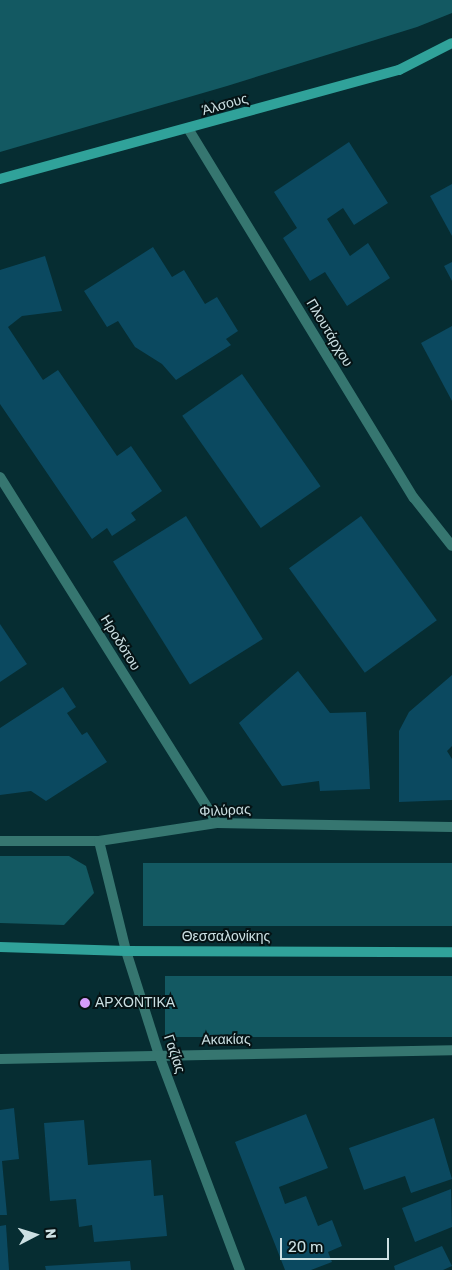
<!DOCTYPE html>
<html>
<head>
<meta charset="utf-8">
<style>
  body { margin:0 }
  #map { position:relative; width:452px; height:1270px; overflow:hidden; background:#062d32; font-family:Rubik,sans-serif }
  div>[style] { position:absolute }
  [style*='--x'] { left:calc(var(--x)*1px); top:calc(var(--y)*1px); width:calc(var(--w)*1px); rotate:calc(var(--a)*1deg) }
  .green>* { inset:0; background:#135962; transform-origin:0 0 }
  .building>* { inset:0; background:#0b4960; transform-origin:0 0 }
  .street>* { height:10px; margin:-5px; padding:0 5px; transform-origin:5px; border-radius:5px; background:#367670 }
  .secondary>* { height:10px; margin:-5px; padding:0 5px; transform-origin:5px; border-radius:5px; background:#30a29a }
  .dots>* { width:14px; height:14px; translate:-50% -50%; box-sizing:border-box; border:2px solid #051315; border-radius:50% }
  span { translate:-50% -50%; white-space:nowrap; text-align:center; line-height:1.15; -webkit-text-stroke:4px #051315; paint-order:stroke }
  .street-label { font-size:14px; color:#cce0e3 }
  .poi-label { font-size:14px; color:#cce0e3 }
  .left { translate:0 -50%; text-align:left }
  .north { position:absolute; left:10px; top:1210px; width:50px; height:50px; -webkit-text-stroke:4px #051315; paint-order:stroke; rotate:85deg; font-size:14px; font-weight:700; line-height:20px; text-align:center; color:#cce0e3 }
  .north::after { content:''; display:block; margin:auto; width:18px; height:22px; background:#cce0e3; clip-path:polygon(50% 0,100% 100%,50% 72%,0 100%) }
  .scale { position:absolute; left:280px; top:1238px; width:109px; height:22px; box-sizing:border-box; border:2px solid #cce0e3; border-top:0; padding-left:6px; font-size:15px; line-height:18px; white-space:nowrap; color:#cce0e3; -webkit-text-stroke:4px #051315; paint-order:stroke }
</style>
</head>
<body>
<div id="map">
  <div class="green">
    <i style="clip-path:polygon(0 0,452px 0,452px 13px,417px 27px,227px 86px,0 152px)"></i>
    <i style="clip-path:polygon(0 856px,69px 856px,86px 866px,94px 893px,64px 925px,0 923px)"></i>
    <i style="left:452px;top:863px;width:63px;height:309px;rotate:90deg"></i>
    <i style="left:452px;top:976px;width:61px;height:287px;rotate:90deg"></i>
  </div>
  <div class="building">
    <i style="clip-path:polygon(349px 142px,388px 203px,354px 225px,343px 208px,327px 219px,350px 256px,368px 243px,390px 278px,347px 306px,325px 272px,310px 281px,283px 238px,297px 228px,274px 192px)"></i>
    <i style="clip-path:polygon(452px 184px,452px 236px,430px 196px)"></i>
    <i style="clip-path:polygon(153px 247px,172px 277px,184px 270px,205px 304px,217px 297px,238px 331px,226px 339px,231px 345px,176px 380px,162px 364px,135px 347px,118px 321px,107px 327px,84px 291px)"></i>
    <i style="clip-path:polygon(45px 256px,62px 311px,22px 316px,8px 327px,43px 380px,58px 370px,117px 456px,131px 446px,162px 491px,131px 513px,136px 520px,112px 536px,107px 528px,92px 539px,0 404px,0 270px)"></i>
    <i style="clip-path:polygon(452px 262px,452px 281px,444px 266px)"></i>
    <i style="clip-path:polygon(452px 326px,452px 401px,421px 343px)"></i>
    <i style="left:242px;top:374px;width:137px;height:73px;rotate:55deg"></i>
    <i style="left:186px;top:516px;width:145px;height:86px;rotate:58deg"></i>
    <i style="left:361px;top:516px;width:129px;height:89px;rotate:54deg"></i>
    <i style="clip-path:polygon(0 624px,27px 664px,0 682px)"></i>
    <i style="clip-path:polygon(298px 671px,330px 713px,366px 712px,370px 789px,320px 791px,319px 781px,282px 786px,239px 723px)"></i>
    <i style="clip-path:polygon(452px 675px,452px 746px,447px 751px,452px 759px,452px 800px,399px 802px,399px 731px,409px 712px)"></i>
    <i style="clip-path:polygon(63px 687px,76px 707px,67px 713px,82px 735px,87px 732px,107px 762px,46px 801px,31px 791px,0 795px,0 728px)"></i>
    <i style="clip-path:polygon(14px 1108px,19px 1159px,2px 1161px,7px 1215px,0 1215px,0 1110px)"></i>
    <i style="clip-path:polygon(306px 1114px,328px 1168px,279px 1187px,285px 1204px,306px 1196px,318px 1226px,332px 1220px,342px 1246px,328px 1252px,332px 1262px,311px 1270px,285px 1270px,235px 1142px)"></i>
    <i style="clip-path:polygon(434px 1118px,452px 1179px,411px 1193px,405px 1176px,364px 1190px,349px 1148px)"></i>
    <i style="clip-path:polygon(84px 1120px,88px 1165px,151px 1160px,154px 1196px,163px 1195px,167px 1236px,94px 1242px,92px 1225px,79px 1227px,76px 1199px,50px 1201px,44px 1123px)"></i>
    <i style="clip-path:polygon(451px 1189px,452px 1227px,415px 1242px,402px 1208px)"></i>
    <i style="clip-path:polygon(6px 1225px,9px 1270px,0 1270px,0 1226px)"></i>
    <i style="clip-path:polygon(442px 1246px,452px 1266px,443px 1270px,395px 1270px,394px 1266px)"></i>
    <i style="clip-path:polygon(130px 1261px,131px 1270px,46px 1270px,45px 1266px)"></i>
  </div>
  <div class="street">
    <i style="--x:189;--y:130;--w:431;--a:58.6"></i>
    <i style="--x:414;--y:498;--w:61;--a:51.6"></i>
    <i style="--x:0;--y:477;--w:408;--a:57.9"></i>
    <i style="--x:0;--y:841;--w:99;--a:0"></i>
    <i style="--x:99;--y:841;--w:119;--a:-8.7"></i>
    <i style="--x:217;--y:823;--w:235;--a:1"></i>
    <i style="--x:99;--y:841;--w:113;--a:76.2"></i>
    <i style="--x:126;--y:951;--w:109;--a:72.4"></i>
    <i style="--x:159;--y:1055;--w:230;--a:69.4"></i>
    <i style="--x:0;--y:1059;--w:452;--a:-1.1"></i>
  </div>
  <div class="secondary">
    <i style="--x:0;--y:179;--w:414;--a:-15.3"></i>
    <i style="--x:399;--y:70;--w:59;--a:-27"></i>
    <i style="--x:0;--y:947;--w:126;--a:1.8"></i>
    <i style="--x:126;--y:951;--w:326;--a:0.2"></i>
  </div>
  <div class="dots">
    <i style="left:85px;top:1003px;background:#d59cfb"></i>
  </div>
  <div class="street-label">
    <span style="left:225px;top:105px;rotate:-16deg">Άλσους</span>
    <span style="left:329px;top:333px;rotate:59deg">Πλουτάρχου</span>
    <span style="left:120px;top:643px;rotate:58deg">Ηροδότου</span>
    <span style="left:225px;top:811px;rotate:-3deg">Φιλύρας</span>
    <span style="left:226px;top:937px">Θεσσαλονίκης</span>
    <span style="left:226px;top:1040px;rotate:-1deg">Ακακίας</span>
    <span style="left:174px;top:1054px;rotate:71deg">Γαζίας</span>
  </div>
  <div class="poi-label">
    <span class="left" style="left:95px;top:1003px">ΑΡΧΟΝΤΙΚΑ</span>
  </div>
  <div class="north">N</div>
  <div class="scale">20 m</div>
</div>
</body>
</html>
